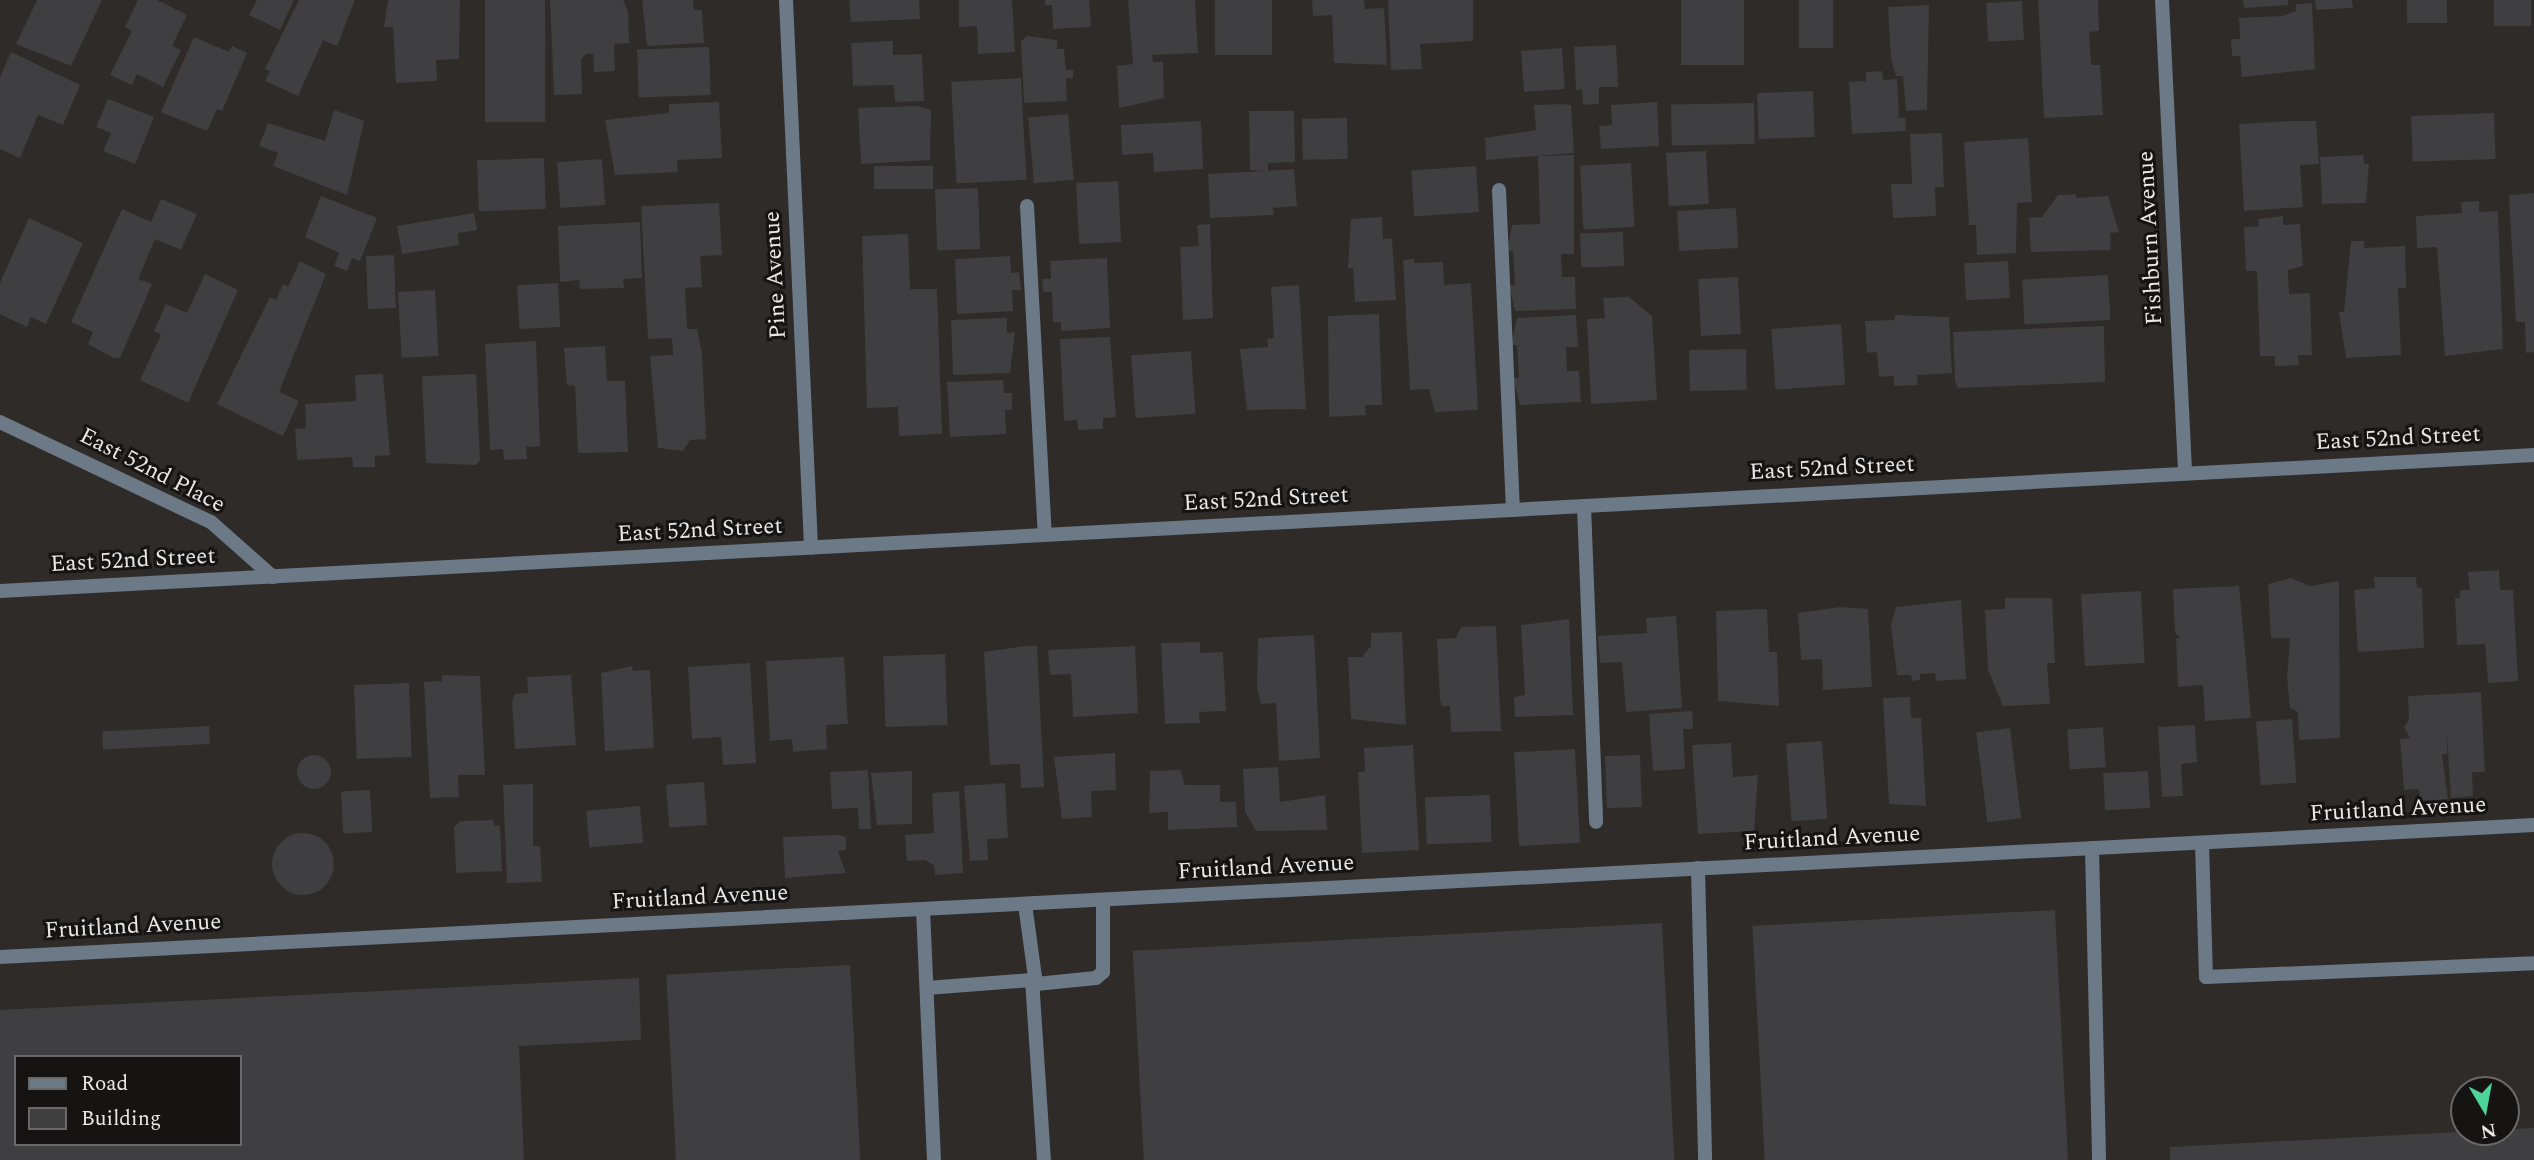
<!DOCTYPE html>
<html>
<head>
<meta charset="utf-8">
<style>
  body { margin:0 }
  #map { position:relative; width:2534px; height:1160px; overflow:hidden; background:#2e2b28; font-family:Spectral,serif }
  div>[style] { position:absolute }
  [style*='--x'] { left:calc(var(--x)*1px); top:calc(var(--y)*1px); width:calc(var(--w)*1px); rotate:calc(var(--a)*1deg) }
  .building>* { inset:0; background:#3f3e41; transform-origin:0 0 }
  .round { border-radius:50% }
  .service>* { height:14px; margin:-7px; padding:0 7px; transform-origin:7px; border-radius:7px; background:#6c7a87 }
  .minor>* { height:14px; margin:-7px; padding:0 7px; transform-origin:7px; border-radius:7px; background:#6c7a87 }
  .tertiary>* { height:14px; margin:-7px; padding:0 7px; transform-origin:7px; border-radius:7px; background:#6c7a87 }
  span { translate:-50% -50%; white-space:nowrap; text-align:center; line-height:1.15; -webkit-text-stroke:6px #151412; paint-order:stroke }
  .street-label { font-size:23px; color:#eae8e7 }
  .legend { position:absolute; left:14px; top:1055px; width:228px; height:91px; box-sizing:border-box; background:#151412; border:2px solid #6a6967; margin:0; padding:9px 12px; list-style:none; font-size:21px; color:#eae8e7 }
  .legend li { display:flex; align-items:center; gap:14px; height:35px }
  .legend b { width:35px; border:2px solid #6a6967 }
  .north { position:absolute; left:2450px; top:1076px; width:70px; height:70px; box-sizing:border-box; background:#151412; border:2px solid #6a6967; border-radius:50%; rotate:170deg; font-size:19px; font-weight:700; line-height:28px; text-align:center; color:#eae8e7 }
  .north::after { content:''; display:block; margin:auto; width:24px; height:32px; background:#4ed39a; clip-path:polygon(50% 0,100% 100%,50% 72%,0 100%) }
</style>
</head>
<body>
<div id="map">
  <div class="building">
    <i style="clip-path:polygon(37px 0,102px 0,71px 66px,16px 44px)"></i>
    <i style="clip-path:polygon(138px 0,157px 0,187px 15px,172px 46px,181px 50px,163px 87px,137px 74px,132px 85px,110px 75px,132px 31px,125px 27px)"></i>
    <i style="clip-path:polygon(257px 0,294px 0,280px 30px,249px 15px)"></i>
    <i style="clip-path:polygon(299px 0,355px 0,337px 46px,323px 40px,298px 96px,265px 81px,270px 71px,265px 69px)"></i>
    <i style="clip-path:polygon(388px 0,460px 0,459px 59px,436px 60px,437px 81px,396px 83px,393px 27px,384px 27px)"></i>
    <i style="left:485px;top:0;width:60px;height:122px"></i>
    <i style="clip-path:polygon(550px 0,623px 0,628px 11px,629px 43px,614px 44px,615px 71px,594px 72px,593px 54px,586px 54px,581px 60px,582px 94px,554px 95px)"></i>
    <i style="clip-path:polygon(642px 0,693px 0,694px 10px,702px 10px,704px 43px,647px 46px)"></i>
    <i style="clip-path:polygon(849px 0,919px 0,920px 19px,851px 22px)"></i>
    <i style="clip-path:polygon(959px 0,1012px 0,1015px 52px,978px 54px,977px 26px,959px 27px)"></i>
    <i style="clip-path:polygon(1045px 0,1089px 0,1091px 27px,1053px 29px,1052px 5px,1045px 5px)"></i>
    <i style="clip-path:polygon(1128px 0,1195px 0,1198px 53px,1152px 55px,1153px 62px,1163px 62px,1164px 98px,1119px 108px,1117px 66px,1133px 64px)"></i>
    <i style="left:1215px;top:0;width:57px;height:55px"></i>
    <i style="clip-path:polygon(1312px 0,1364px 0,1365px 9px,1384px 8px,1387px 65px,1334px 63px,1332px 15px,1313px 16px)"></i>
    <i style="clip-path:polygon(1388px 0,1473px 0,1473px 41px,1420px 44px,1422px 69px,1391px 70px)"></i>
    <i style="left:1681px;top:0;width:63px;height:65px"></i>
    <i style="left:1799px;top:0;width:34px;height:48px"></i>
    <i style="clip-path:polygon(2038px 0,2098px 0,2099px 31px,2089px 32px,2091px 65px,2100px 65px,2103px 115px,2044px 118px)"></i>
    <i style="clip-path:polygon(2243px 0,2288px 0,2288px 5px,2244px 8px)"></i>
    <i style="clip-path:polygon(2315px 0,2352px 0,2353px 8px,2316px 10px)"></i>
    <i style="left:2407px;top:0;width:40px;height:23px"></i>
    <i style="left:2494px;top:0;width:37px;height:26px"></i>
    <i style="left:2022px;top:1px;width:39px;height:36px;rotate:87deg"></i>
    <i style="clip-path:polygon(2312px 3px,2315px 69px,2242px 77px,2240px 56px,2232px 56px,2231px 39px,2240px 39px,2239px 18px,2282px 16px,2296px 11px,2296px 4px)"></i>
    <i style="clip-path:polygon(1929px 5px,1927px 110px,1906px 111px,1903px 76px,1896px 76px,1891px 59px,1888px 7px)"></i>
    <i style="clip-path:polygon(1027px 36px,1057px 40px,1057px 49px,1064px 49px,1066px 70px,1073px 70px,1073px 78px,1066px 78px,1067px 101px,1024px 103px,1021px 41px)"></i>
    <i style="clip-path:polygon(194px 37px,229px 52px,232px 46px,247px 53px,222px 111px,217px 109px,207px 131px,161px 112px)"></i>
    <i style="clip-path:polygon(893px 41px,893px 55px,922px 54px,924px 101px,895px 102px,894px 85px,853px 86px,851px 43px)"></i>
    <i style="clip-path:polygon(1616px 45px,1618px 87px,1599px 87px,1599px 104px,1583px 105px,1582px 89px,1576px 90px,1574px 47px)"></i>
    <i style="left:709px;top:47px;width:48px;height:72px;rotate:88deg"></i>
    <i style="left:1562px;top:48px;width:41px;height:41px;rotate:86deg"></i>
    <i style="clip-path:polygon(11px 52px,80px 85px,63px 125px,38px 115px,20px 158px,0 149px,0 77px)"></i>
    <i style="clip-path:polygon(1882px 71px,1883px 80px,1897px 79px,1899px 118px,1905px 118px,1906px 131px,1852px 134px,1849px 82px,1866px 81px,1866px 72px)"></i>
    <i style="left:1021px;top:78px;width:102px;height:70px;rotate:87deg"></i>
    <i style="left:1813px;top:91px;width:46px;height:56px;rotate:88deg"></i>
    <i style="clip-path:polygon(108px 99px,154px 117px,135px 164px,103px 151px,111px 133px,96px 127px)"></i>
    <i style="clip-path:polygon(719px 102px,722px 158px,677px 160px,678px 172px,615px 175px,605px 120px,669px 113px,669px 104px)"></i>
    <i style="clip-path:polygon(1657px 102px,1659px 146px,1601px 149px,1599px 126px,1612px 125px,1611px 105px)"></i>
    <i style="left:1754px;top:103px;width:41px;height:83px;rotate:89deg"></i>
    <i style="clip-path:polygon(1562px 104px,1571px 105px,1574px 153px,1486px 160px,1485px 138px,1536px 130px,1534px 105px)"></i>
    <i style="clip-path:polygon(916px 106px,931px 110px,930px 160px,861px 164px,858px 108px)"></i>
    <i style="clip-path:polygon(334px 110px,364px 121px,347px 195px,273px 166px,278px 153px,259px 146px,268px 123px,325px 141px)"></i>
    <i style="clip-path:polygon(1249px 111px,1294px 111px,1295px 162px,1268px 163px,1268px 171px,1294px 169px,1297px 206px,1273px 208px,1274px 215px,1210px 218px,1208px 174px,1265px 171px,1250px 170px)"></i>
    <i style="left:2494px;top:113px;width:46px;height:83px;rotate:88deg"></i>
    <i style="left:1068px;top:114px;width:66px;height:40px;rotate:85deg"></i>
    <i style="left:1347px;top:118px;width:41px;height:45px;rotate:89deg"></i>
    <i style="clip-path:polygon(1201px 121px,1203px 169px,1154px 172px,1153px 153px,1122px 155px,1121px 125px)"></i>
    <i style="clip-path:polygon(2291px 121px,2316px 121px,2319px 164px,2300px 165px,2303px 207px,2244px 211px,2239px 124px)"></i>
    <i style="clip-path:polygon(1942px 133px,1944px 187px,1935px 187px,1936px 216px,1893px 218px,1891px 184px,1912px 184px,1910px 134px)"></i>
    <i style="clip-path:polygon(2028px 138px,2032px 202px,2017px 203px,2016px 253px,1977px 255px,1976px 225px,1969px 225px,1964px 142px)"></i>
    <i style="left:1706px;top:151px;width:53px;height:40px;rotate:87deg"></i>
    <i style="clip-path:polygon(1574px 155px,1574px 254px,1561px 254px,1562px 277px,1575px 277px,1576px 309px,1515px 311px,1509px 285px,1515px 285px,1513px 251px,1507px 251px,1512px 225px,1540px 224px,1538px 156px)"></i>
    <i style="clip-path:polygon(2363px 155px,2364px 164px,2369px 164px,2366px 203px,2322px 204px,2320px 157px)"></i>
    <i style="left:544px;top:158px;width:51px;height:67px;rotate:88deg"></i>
    <i style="left:602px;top:159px;width:46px;height:45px;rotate:86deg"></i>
    <i style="left:1631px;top:163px;width:64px;height:51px;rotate:87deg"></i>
    <i style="left:933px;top:166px;width:23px;height:59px;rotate:90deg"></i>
    <i style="left:1476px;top:166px;width:46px;height:65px;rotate:86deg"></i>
    <i style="left:1118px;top:181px;width:61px;height:42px;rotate:87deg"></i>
    <i style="left:978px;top:188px;width:61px;height:43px;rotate:88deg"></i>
    <i style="clip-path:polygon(2534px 193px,2534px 352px,2526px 353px,2525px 322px,2516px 322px,2509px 195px)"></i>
    <i style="clip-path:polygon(2076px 194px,2076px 198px,2108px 196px,2119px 232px,2110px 233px,2111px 250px,2031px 252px,2029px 218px,2042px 217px,2058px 195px)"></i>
    <i style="clip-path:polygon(321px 196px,377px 218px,360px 261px,352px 258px,347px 271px,334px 266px,339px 253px,305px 237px)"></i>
    <i style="clip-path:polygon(161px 199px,197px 214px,181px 250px,155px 239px,138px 279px,152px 284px,120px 358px,114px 358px,88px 344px,93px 332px,71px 322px,122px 209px,151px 222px)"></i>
    <i style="clip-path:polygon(2479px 201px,2479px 212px,2498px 211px,2503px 349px,2445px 356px,2437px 247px,2417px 248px,2416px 216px,2462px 213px,2461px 202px)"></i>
    <i style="clip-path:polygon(719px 203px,722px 255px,700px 256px,702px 287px,685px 288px,687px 329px,697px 329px,702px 353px,706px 439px,690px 440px,683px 451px,658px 448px,650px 356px,673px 355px,672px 338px,648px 339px,641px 206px)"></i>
    <i style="left:1736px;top:208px;width:40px;height:59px;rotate:87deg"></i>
    <i style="clip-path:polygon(474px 213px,477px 230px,458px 233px,459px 245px,402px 254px,397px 226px)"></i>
    <i style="clip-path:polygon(2283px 216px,2283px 225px,2300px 224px,2303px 266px,2288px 270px,2289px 294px,2310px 293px,2312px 355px,2298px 355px,2299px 365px,2275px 366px,2275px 356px,2260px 356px,2257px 271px,2246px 271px,2244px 227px,2259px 226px,2258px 219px)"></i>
    <i style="clip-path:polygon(1382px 217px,1383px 239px,1392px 238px,1396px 300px,1355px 302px,1353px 268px,1348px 268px,1351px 219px)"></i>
    <i style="clip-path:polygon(29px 218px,83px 243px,46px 324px,31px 317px,27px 327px,0 314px,0 283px)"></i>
    <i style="clip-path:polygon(640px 222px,642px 278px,623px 279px,624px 288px,580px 289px,579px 280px,560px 282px,558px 226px)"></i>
    <i style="clip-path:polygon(1210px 224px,1213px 318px,1183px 320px,1180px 247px,1199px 246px,1197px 225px)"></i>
    <i style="left:1623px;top:232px;width:34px;height:43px;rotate:88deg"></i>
    <i style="clip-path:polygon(908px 234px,910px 289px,937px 289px,942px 434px,899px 436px,898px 407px,867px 408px,862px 236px)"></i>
    <i style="clip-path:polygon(2351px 241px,2364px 241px,2364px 248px,2405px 246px,2406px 288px,2398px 288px,2401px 355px,2346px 358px,2339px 312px,2344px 312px)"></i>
    <i style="left:394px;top:255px;width:53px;height:28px;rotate:88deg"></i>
    <i style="clip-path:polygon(1010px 256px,1011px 273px,1019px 272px,1021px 290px,1012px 290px,1013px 311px,957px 314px,955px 259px)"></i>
    <i style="clip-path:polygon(1107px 258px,1110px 328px,1061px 331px,1061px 322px,1053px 322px,1052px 292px,1043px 292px,1042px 279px,1051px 279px,1050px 261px)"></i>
    <i style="clip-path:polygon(1414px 259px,1414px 263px,1443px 262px,1444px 285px,1471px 283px,1478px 410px,1435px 412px,1429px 389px,1410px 390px,1403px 260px)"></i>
    <i style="clip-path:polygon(300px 261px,326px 274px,279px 392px,299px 401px,283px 436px,217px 404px,270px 297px,276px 300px,283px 284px,288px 287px)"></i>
    <i style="left:2008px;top:261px;width:37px;height:44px;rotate:87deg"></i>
    <i style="clip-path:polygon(205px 274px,238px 290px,188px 403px,140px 380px,161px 335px,154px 331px,166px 304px,187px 313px)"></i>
    <i style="left:2108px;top:275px;width:45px;height:86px;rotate:87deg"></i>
    <i style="left:1738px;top:277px;width:57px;height:40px;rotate:87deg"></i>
    <i style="left:558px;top:283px;width:44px;height:41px;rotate:87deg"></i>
    <i style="clip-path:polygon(1299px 285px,1306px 409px,1247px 410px,1240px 349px,1268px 347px,1267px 339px,1274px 338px,1271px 287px)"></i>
    <i style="left:435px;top:290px;width:66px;height:37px;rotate:87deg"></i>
    <i style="clip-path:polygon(1629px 297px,1652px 316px,1657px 400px,1591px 404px,1587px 319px,1605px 318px,1603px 298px)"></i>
    <i style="clip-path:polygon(1379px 314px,1382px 405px,1365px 405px,1366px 415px,1329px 417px,1328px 316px)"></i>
    <i style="clip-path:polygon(1576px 315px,1578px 347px,1566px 347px,1567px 371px,1579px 371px,1581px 402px,1520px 405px,1513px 378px,1519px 378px,1517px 345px,1511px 345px,1517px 318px)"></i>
    <i style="clip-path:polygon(1895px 315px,1949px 317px,1952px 373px,1917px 375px,1918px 385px,1894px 386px,1894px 376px,1879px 377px,1877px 352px,1867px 353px,1865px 321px,1895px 320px)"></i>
    <i style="clip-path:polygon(1007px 318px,1007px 333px,1015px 332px,1010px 373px,953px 375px,951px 320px)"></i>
    <i style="left:1841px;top:324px;width:61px;height:70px;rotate:86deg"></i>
    <i style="clip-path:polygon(2104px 326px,2105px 382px,1958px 388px,1955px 381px,1953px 332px)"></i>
    <i style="clip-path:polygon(1110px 337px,1116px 417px,1103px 418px,1103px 429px,1078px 430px,1077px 420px,1064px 421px,1060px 339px)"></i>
    <i style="clip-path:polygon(536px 341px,540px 446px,526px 447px,527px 459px,504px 460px,503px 449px,490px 450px,485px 344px)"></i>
    <i style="clip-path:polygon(605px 346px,607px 381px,625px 381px,628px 452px,578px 453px,575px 386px,567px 385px,564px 348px)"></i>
    <i style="left:1746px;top:349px;width:41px;height:57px;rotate:89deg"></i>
    <i style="left:1191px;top:351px;width:63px;height:60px;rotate:86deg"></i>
    <i style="clip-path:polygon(383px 374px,390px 455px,375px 456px,375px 467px,353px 467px,352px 457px,297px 460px,295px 429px,306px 428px,305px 404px,356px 401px,355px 375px)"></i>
    <i style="clip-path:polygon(476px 374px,480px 460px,476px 465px,426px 463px,422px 376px)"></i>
    <i style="clip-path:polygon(1003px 380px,1004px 393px,1012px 393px,1012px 410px,1005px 410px,1006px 434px,950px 437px,947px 382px)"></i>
    <i style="clip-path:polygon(2499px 570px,2500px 590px,2513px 590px,2518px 681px,2488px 683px,2485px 644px,2457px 645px,2455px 598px,2460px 598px,2460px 590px,2470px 590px,2468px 572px)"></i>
    <i style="clip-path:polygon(2374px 577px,2416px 577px,2417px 588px,2422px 588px,2424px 648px,2358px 652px,2354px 590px,2375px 588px)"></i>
    <i style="clip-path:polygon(2291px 578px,2310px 586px,2339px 581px,2340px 738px,2299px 740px,2298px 712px,2290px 708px,2287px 678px,2290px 638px,2271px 638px,2268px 584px)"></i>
    <i style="clip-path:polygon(2239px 586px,2251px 718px,2205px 721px,2203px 685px,2178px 687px,2176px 639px,2181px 638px,2175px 633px,2173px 589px)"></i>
    <i style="left:2141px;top:591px;width:72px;height:60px;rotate:87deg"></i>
    <i style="clip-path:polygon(2005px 598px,2052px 598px,2055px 663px,2047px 663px,2050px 704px,2003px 706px,1988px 670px,1985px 610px,2005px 609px)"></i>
    <i style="clip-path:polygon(1961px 600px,1966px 679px,1936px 681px,1935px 673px,1920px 674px,1920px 680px,1912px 681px,1911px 675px,1897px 675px,1891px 625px,1896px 607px)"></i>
    <i style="clip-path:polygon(1841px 607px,1868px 609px,1872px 687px,1823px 690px,1822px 659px,1801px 660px,1798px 613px)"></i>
    <i style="clip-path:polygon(1767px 609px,1769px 652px,1777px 652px,1779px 706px,1718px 701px,1716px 611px)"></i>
    <i style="clip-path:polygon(1676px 616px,1682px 708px,1626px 712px,1622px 662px,1600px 663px,1598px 636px,1647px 633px,1646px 618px)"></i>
    <i style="clip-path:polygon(1569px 619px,1573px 715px,1515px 717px,1514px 697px,1525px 695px,1521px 625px)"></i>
    <i style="clip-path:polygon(1496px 626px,1501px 731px,1451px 732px,1450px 706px,1442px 706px,1440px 700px,1437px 639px,1456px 638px,1461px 627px)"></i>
    <i style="clip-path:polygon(1402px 632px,1406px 725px,1351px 719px,1348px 657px,1362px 657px,1371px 646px,1371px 633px)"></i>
    <i style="clip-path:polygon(1314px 635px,1320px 758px,1279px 761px,1276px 703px,1261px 704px,1257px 687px,1258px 638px)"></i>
    <i style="clip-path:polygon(1200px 642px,1200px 653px,1223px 652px,1226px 711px,1199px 712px,1200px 723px,1165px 724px,1161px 643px)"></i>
    <i style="clip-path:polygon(1025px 646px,1037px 646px,1044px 787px,1021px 788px,1020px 764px,990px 765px,984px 652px)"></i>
    <i style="clip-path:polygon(1135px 646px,1138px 713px,1073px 717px,1071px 674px,1050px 675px,1048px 650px)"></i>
    <i style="left:945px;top:654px;width:71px;height:62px;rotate:88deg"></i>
    <i style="clip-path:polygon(844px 657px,848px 724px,826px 725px,827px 749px,793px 752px,792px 739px,770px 741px,766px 661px)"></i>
    <i style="clip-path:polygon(750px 663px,756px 763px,723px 765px,721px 737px,692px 739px,688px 667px)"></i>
    <i style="clip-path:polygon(632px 666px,633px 671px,650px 670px,654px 748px,605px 751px,601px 673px)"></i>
    <i style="clip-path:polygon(442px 675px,480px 676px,485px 775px,458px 775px,459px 797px,430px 798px,424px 682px,442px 681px)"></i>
    <i style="clip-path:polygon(571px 675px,576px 745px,515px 749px,512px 702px,515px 694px,528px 693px,527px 677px)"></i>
    <i style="left:409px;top:683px;width:74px;height:55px;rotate:88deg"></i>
    <i style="clip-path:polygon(2481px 692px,2485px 772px,2472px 772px,2473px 796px,2451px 798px,2447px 737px,2447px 754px,2442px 754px,2448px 799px,2420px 801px,2419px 789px,2404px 790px,2400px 739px,2410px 738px,2404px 727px,2409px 720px,2408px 696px)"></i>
    <i style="clip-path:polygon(1910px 697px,1911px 718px,1921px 718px,1926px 806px,1889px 804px,1883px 698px)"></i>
    <i style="clip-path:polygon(1692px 711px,1693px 729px,1683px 729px,1685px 769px,1653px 771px,1649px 714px)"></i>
    <i style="left:2292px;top:719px;width:64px;height:36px;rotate:86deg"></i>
    <i style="clip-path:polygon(2195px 725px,2197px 762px,2181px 764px,2183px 796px,2162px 797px,2158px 727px)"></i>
    <i style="left:209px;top:726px;width:18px;height:107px;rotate:87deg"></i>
    <i style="left:2103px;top:727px;width:40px;height:36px;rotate:86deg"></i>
    <i style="left:2010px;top:728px;width:91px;height:34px;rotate:83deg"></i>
    <i style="left:1822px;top:741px;width:78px;height:36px;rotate:86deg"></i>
    <i style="clip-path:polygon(1731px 743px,1733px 777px,1758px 775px,1754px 831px,1698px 834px,1692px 745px)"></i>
    <i style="clip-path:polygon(1413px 745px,1419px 850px,1362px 853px,1358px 772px,1365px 772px,1364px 748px)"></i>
    <i style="left:1575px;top:749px;width:94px;height:61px;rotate:87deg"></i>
    <i style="clip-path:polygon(1115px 753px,1116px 790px,1091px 791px,1092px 817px,1062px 819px,1054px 757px)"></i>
    <i style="left:1640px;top:755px;width:52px;height:35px;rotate:88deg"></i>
    <i class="round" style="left:297px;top:755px;width:34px;height:34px"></i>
    <i style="clip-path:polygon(1278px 767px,1280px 802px,1325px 795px,1327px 830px,1256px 831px,1245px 811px,1243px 769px)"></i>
    <i style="clip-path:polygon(868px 770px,871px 829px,859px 829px,858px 808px,832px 809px,830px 772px)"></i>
    <i style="clip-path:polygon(1180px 770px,1185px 785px,1220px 785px,1220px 802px,1236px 802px,1237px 827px,1168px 830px,1168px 812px,1149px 813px,1150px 771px)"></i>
    <i style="clip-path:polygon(912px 771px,912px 824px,877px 825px,871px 773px)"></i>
    <i style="left:2148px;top:771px;width:37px;height:45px;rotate:87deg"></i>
    <i style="left:704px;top:782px;width:43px;height:38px;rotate:86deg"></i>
    <i style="clip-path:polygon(1005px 783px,1008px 838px,987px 839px,988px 860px,970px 861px,964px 786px)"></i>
    <i style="clip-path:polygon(533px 784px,533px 846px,540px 846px,542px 882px,507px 883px,503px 785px)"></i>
    <i style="left:370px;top:790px;width:42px;height:29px;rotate:87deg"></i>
    <i style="clip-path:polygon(959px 791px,963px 873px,935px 875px,934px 865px,925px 860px,907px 861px,905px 835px,934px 833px,932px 793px)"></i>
    <i style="left:1490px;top:795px;width:47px;height:65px;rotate:88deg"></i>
    <i style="left:640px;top:806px;width:37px;height:54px;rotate:85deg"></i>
    <i style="clip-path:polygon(493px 820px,494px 825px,500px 826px,502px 871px,456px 873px,454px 827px,461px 821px)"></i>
    <i class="round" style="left:272px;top:833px;width:62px;height:62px"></i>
    <i style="clip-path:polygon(838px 835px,846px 837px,846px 850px,838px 851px,846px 873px,785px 878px,783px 837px)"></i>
    <i style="left:2055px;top:910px;width:250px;height:303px;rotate:87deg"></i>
    <i style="left:1662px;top:923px;width:237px;height:530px;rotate:87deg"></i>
    <i style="left:850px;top:965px;width:195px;height:184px;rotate:87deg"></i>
    <i style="clip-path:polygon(evenodd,639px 978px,641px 1040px,519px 1046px,524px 1160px,0 1160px,0 1010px,639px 978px,16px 1057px,240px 1057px,240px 1144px,16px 1144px,16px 1057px)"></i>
    <i style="clip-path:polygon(2534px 1128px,2534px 1160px,2170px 1160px,2170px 1147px)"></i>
  </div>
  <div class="service">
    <i style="--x:1499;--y:190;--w:320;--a:87.5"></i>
    <i style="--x:1027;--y:206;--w:329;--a:86.9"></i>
    <i style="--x:1584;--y:506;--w:316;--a:87.8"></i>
    <i style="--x:2202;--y:843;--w:134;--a:88.3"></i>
    <i style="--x:2206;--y:977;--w:328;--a:-2.4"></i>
    <i style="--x:2092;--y:848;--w:312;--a:88.7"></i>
    <i style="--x:1698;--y:868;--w:292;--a:88.6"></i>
    <i style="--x:1025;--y:904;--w:81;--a:82.2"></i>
    <i style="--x:1036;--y:984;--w:60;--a:-5.7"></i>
    <i style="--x:1096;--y:978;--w:9;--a:-41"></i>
    <i style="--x:1103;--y:972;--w:72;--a:-90"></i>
    <i style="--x:923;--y:909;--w:251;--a:87.5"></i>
    <i style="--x:927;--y:988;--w:105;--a:-4.4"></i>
    <i style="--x:1032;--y:980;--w:180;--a:86.2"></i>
  </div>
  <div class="minor">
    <i style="--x:786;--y:0;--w:548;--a:87.38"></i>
    <i style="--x:2162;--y:0;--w:474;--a:87.2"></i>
    <i style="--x:0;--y:422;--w:233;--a:25.4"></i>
    <i style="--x:211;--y:522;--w:83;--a:41.6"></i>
    <i style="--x:0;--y:591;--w:2538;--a:-3.07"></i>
  </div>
  <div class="tertiary">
    <i style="--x:0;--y:957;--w:2537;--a:-2.98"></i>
  </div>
  <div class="street-label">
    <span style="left:2151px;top:238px;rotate:-93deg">Fishburn Avenue</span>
    <span style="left:776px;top:275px;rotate:-93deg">Pine Avenue</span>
    <span style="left:2398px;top:439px;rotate:-3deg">East 52nd Street</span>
    <span style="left:1832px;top:469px;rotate:-3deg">East 52nd Street</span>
    <span style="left:152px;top:471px;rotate:27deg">East 52nd Place</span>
    <span style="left:1266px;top:500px;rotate:-3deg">East 52nd Street</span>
    <span style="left:700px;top:531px;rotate:-3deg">East 52nd Street</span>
    <span style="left:133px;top:561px;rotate:-3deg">East 52nd Street</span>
    <span style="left:2398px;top:810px;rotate:-3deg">Fruitland Avenue</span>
    <span style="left:1832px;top:839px;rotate:-3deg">Fruitland Avenue</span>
    <span style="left:1266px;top:868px;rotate:-3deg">Fruitland Avenue</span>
    <span style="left:700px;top:898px;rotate:-3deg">Fruitland Avenue</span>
    <span style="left:133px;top:927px;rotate:-3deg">Fruitland Avenue</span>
  </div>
  <ul class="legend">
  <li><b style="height:9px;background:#6c7a87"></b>Road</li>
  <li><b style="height:19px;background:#3f3e41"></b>Building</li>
  </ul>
  <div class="north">N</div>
</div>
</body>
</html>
